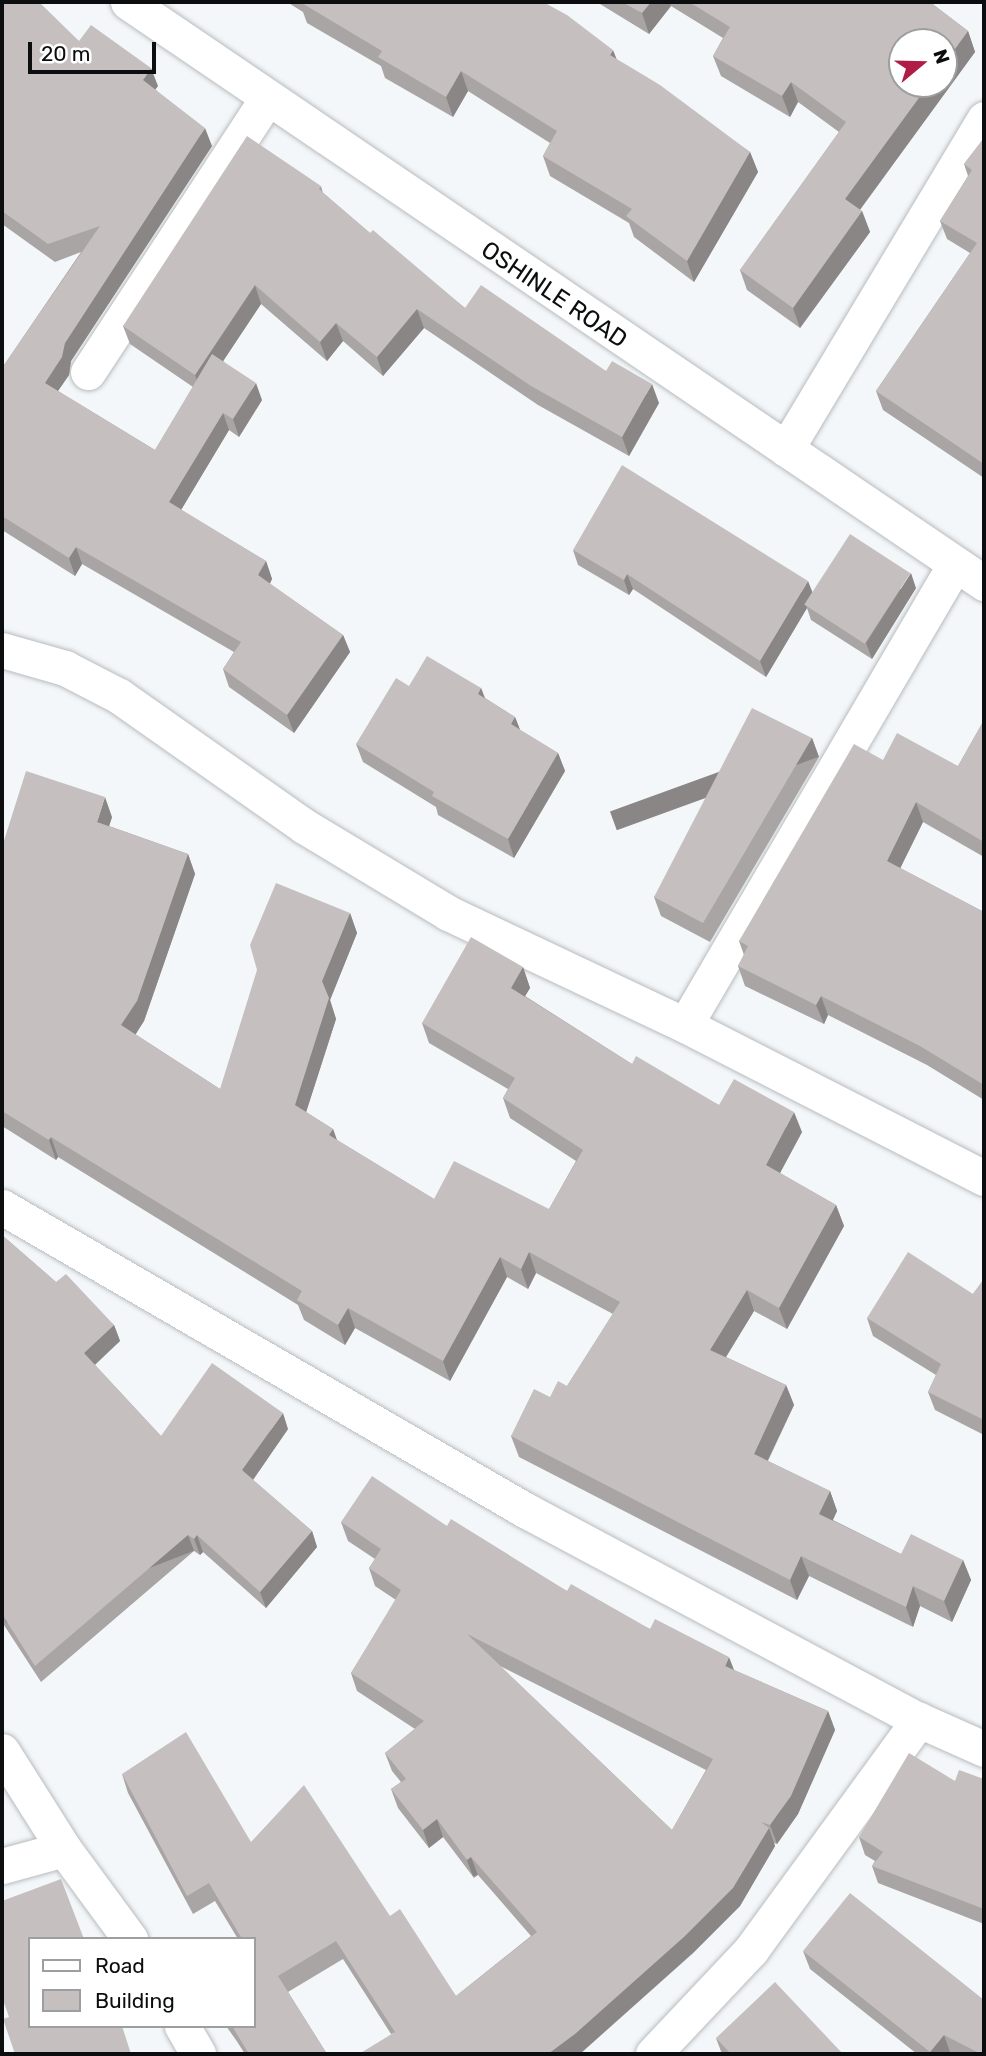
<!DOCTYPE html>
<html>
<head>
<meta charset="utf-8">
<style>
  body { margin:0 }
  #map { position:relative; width:986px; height:2056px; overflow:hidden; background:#f3f7fa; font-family:Rubik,sans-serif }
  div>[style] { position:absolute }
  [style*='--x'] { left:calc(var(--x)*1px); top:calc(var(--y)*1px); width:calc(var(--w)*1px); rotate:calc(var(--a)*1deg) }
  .roads { filter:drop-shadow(0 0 2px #b8bcbf) drop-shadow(0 0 2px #b8bcbf) }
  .street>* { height:35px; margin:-17.5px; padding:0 17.5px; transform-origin:17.5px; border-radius:17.5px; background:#fff }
  .wall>* { inset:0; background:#a9a5a4 }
  .shaded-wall>* { inset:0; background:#8a8686; transform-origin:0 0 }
  .building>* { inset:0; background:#c5c0bf; transform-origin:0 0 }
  span { translate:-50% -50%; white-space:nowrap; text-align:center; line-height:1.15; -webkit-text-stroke:7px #fff; paint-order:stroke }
  .street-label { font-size:24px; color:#0b0d0e }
  .frame { position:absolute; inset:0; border:4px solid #0b0d0e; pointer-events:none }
  .legend { position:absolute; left:28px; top:1937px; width:228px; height:91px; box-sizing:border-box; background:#fff; border:2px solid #9d9e9f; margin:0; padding:9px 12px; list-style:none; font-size:21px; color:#0b0d0e }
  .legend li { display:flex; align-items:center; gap:14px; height:35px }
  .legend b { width:35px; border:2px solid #9d9e9f }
  .north { position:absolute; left:888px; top:28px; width:70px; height:70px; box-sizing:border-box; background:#fff; border:2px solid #9d9e9f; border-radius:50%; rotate:71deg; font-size:19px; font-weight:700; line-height:28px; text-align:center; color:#0b0d0e }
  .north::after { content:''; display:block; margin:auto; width:24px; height:32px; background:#af1c45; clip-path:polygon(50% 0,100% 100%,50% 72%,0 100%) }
  .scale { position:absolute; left:28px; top:42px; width:128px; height:32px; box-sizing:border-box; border:4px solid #0b0d0e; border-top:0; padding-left:9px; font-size:21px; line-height:24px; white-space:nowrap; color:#0b0d0e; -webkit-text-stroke:5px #fff; paint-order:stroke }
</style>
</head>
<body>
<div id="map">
  <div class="roads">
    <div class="street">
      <i style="--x:128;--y:2;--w:1035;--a:34.17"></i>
      <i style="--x:88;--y:372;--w:327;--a:-56.8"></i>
      <i style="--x:786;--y:449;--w:385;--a:-59"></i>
      <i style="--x:2;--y:650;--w:66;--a:15.9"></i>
      <i style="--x:65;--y:668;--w:61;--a:27.4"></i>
      <i style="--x:119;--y:696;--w:226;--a:35.1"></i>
      <i style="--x:304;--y:826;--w:168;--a:31.1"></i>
      <i style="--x:448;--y:913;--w:262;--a:25.3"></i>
      <i style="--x:685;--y:1025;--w:336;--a:27.1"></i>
      <i style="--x:685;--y:1025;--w:534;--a:-59.64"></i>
      <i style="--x:2;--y:1207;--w:604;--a:30.09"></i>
      <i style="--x:525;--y:1510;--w:446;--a:28.1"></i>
      <i style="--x:919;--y:1720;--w:71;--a:24"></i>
      <i style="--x:2;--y:1751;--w:116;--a:57.7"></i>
      <i style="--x:64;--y:1849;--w:112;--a:53.7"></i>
      <i style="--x:2;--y:1866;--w:64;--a:-15.3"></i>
      <i style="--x:182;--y:2026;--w:32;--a:60"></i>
      <i style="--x:653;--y:2054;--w:143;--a:-46.7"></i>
      <i style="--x:751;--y:1950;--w:285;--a:-53.9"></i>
    </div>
  </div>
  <div class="wall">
    <i style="clip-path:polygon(2px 2px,79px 41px,158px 86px,155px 89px,212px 146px,71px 361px,69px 375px,58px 391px,155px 450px,193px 387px,130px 344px,123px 326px,321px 186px,323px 193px,370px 233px,465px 308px,606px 371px,659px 403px,629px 456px,538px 405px,424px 328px,383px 376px,343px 341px,327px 361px,261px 304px,223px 361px,262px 400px,239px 437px,229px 430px,181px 510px,266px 561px,272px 579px,270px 584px,343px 635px,350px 652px,294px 733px,229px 687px,223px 669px,234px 652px,82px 564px,75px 576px,2px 530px,2px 368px,81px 252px,55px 262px,2px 224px)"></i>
    <i style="clip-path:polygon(287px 2px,543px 2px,616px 59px,750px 152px,758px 172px,694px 282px,634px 237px,629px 223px,550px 176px,543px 156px,550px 143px,468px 91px,453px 117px,385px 78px,381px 66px,307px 23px,303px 12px)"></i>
    <i style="clip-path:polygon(599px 2px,930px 2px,968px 31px,975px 52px,860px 210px,862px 211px,870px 232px,800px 328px,747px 290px,740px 270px,839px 132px,798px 102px,790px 117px,721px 76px,713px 56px,723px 38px,671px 6px,649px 34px,600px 4px)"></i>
    <i style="clip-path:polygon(984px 138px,984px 478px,883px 410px,876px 391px,970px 253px,947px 239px,940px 221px,968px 176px,964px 164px)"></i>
    <i style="clip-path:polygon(573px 550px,813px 594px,916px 588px,872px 659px,811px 620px,807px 608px,766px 677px,633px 589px,629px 595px,578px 565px)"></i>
    <i style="clip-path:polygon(409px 686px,481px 688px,485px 698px,515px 717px,520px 730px,558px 753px,565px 771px,514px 858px,438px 815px,436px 807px,363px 762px,356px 744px)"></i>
    <i style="clip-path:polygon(984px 720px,984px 857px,923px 822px,900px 868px,984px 912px,984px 1100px,927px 1065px,828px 1015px,824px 1024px,745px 986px,738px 966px,744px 955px,739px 941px,883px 760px,958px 766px)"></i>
    <i style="clip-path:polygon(812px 738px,819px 757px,710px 942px,661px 916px,654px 897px)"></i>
    <i style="clip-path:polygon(112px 817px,109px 826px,188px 854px,195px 874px,144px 1021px,135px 1034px,220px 1089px,350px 913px,357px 933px,330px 1000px,336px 1019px,306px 1112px,333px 1129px,337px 1140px,434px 1199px,549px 1209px,576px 1161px,510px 1118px,503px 1098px,508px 1089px,429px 1043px,422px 1023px,523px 967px,530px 988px,525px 996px,632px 1064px,719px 1105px,802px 1132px,780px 1173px,836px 1205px,844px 1226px,787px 1329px,754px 1311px,726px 1357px,786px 1385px,794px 1405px,768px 1461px,830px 1491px,837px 1511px,833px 1520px,901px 1554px,963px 1560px,971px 1580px,952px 1622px,920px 1606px,913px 1627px,809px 1576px,797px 1600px,519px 1457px,511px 1436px,550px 1397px,567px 1386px,613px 1314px,536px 1273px,528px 1289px,507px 1277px,450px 1381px,355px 1328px,345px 1345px,304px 1320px,298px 1305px,58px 1157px,56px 1160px,2px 1126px,2px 847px)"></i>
    <i style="clip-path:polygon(2px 1235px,56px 1282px,114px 1325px,120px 1341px,95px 1365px,161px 1436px,288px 1429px,253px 1480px,312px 1531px,317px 1547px,266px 1608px,203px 1552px,200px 1555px,194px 1551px,41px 1682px,2px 1622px)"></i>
    <i style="clip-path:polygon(984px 1279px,984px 1435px,935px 1410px,928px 1392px,936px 1375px,873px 1336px,867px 1318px,973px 1294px)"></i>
    <i style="clip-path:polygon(evenodd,341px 1522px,447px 1526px,567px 1591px,650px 1629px,734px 1670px,828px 1711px,835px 1730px,798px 1814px,777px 1844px,774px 1843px,775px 1846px,740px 1906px,692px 1954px,391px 2034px,343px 1959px,288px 1992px,327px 2054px,245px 2054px,236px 2040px,226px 2026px,254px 2026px,254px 1939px,238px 1939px,215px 1901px,193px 1914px,128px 1793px,122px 1774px,390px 1916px,456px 1996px,531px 1936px,478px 1875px,474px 1878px,443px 1837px,429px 1848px,398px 1808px,391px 1789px,401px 1782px,392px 1771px,385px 1753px,415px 1729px,357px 1691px,351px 1673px,396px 1600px,375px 1586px,369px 1568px,375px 1559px,348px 1541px,341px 1522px,500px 1666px,706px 1770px,672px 1830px,500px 1666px)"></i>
    <i style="clip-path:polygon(984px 1779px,984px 1924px,878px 1883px,872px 1866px,875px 1861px,865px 1855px,859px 1837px,955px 1781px)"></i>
    <i style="clip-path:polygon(803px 1951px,984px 2054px,955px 2054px,950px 2052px,948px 2054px,917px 2054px,810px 1969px)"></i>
    <i style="clip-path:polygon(716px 2038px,843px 2054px,722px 2054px)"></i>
  </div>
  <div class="shaded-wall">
    <i style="clip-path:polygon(651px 2px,669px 2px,671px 6px,649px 34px,642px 13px)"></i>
    <i style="clip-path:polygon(968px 31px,975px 52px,853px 219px,845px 199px,929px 84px,944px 84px,944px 64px)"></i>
    <i style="clip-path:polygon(613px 50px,621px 70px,610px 55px)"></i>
    <i style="clip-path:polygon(151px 68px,158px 86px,149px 98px,143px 80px)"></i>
    <i style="clip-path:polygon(461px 71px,468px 91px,453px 117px,446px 97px)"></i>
    <i style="clip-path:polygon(791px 82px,798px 102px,790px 117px,782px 96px)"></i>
    <i style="clip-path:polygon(205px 128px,212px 146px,71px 361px,69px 375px,51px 401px,45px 383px,65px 343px)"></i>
    <i style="clip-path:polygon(750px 152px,758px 172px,694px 282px,687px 261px)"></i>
    <i style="clip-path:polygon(862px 211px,870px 232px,800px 328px,793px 308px)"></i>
    <i style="clip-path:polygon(255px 285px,261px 304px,202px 393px,195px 375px)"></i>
    <i style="clip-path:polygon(417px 309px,424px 328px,383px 376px,377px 357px)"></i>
    <i style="clip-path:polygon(336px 323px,343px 341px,327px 361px,320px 342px)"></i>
    <i style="clip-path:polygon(256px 383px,262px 400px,239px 437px,233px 419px)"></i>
    <i style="clip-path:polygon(652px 384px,659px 403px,629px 456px,622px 437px)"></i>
    <i style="clip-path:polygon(223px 413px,229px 430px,175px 520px,169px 502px)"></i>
    <i style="clip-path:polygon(76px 547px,82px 564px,75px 576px,69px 558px)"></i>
    <i style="clip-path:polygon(266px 561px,272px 579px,264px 593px,258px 575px)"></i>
    <i style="clip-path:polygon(911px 573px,916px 588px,872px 659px,866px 643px)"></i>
    <i style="clip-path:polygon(627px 574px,633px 589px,629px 595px,624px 580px)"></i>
    <i style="clip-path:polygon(808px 581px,814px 596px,806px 605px,807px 608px,766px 677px,760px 661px)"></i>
    <i style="clip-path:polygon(343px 635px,350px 652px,294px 733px,287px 715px)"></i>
    <i style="clip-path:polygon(481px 688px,488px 707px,478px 694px)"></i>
    <i style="clip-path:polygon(515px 717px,522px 735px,511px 724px)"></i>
    <i style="left:812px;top:738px;width:20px;height:215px;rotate:70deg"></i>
    <i style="clip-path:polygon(558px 753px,565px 771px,514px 858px,508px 839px)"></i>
    <i style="clip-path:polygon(105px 797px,112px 817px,104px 842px,97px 822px)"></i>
    <i style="clip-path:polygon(916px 802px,923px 822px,894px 881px,887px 861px)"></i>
    <i style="clip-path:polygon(188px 854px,195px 874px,144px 1021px,129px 1045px,121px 1025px)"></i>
    <i style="clip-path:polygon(350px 913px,357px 933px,330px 1000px,336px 1019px,302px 1125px,295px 1105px,322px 981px)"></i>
    <i style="clip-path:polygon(523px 967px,530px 988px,518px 1008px,511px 988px)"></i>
    <i style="clip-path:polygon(821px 996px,828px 1015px,824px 1024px,816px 1005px)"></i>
    <i style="clip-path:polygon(794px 1112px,802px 1132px,773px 1186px,766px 1165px)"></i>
    <i style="clip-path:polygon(333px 1129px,340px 1149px,329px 1135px)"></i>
    <i style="clip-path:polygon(51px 1137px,58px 1157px,56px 1160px,49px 1140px)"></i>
    <i style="clip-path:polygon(836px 1205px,844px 1226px,787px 1329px,779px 1308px)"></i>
    <i style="clip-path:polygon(529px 1252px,536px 1273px,528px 1289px,521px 1269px)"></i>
    <i style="clip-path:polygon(500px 1257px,507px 1277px,450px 1381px,443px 1361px)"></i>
    <i style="clip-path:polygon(747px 1290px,754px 1311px,718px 1370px,710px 1350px)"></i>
    <i style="clip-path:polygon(348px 1308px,355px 1328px,345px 1345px,338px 1325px)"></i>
    <i style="clip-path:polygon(114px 1325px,120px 1341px,90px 1369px,84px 1353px)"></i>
    <i style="clip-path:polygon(786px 1385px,794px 1405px,761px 1474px,754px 1454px)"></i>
    <i style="clip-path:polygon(283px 1413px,288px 1429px,248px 1487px,242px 1470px)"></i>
    <i style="clip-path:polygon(830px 1491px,837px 1511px,826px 1534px,819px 1514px)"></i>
    <i style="clip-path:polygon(312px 1531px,317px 1547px,266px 1608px,260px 1592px)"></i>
    <i style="left:188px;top:1535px;width:17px;height:201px;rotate:69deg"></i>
    <i style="clip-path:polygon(197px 1535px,203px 1552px,200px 1555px,194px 1539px)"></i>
    <i style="clip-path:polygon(801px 1556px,809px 1576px,797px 1600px,790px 1580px)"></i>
    <i style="clip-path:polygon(963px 1560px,971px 1580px,952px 1622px,944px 1601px)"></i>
    <i style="clip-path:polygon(913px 1586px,920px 1606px,913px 1627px,906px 1607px)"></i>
    <i style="clip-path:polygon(729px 1657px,736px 1675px,725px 1666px)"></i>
    <i style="clip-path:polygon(828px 1711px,835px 1730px,798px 1814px,777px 1844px,770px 1825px)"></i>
    <i style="clip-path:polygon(437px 1819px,443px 1837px,429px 1848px,423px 1830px)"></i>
    <i style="clip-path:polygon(769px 1828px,775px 1846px,740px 1906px,692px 1954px,580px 2054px,548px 2054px)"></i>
    <i style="left:471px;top:1857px;width:19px;height:5px;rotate:69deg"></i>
    <i style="clip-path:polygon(944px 2035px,950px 2052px,948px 2054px,931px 2054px,930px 2052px)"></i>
  </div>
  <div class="building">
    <i style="clip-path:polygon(2px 2px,39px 2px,79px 41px,91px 25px,151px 68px,143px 80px,205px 128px,65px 343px,62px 357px,45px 383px,155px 450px,212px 354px,256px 383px,233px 419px,223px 413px,169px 502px,266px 561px,258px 575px,343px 635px,287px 715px,223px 669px,241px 642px,76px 547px,69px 558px,2px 516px,2px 368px,100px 226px,48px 244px,2px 211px)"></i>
    <i style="clip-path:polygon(300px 2px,543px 2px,567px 15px,613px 50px,610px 55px,660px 85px,750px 152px,687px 261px,626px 216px,632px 209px,543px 156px,557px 131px,461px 71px,446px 97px,378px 57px,382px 51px)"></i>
    <i style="clip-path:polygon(622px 2px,651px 2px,642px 13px)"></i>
    <i style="clip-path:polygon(689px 2px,930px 2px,968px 31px,944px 64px,944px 42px,902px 42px,902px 84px,929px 84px,845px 199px,862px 211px,793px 308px,740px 270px,846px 122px,791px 82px,782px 96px,713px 56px,730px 27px)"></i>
    <i style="clip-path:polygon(247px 136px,321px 186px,319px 189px,370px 233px,373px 230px,465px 308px,481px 285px,606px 371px,612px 361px,652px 384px,622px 437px,531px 386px,417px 309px,377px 357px,336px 323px,320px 342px,255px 285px,195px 375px,123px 326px)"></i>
    <i style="clip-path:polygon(984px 138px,984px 464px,876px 391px,977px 243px,940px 221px,972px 170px,964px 164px)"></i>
    <i style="clip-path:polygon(622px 465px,808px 581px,760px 661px,627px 574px,624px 580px,573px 550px)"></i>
    <i style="left:850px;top:534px;width:72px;height:84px;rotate:33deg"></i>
    <i style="clip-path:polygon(427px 656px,481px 688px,478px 694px,515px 717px,511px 724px,558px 753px,508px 839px,432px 796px,434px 792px,356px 744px,396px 678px,409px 686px)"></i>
    <i style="clip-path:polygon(752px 708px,812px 738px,703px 923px,654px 897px)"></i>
    <i style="clip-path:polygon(984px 720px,984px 842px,916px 802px,887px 861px,984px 912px,984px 1085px,920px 1046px,821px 996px,816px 1005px,738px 966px,748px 946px,739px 941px,854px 744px,883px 760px,897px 733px,958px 766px)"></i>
    <i style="clip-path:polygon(26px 771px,105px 797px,97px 822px,188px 854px,137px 1001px,121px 1025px,220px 1089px,257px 970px,250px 945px,276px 883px,350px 913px,322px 981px,329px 998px,295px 1105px,333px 1129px,329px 1135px,434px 1199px,454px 1161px,549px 1209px,583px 1150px,503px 1098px,515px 1078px,422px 1023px,471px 937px,523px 967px,511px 988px,632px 1064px,636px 1056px,719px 1105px,734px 1079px,794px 1112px,766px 1165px,836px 1205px,779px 1308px,747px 1290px,710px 1350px,786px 1385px,754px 1454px,830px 1491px,819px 1514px,901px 1554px,911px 1534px,963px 1560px,944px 1601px,913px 1586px,906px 1607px,801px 1556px,790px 1580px,511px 1436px,534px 1389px,550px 1397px,558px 1381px,567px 1386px,620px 1302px,529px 1252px,521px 1269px,500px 1257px,443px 1361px,348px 1308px,338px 1325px,297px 1300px,302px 1291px,51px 1137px,49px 1140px,2px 1111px,2px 847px)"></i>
    <i style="clip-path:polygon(2px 1235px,56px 1282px,66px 1274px,114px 1325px,84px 1353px,161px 1436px,212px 1363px,283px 1413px,242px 1470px,312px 1531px,260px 1592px,197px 1535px,194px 1539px,188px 1535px,35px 1666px,2px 1614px)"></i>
    <i style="clip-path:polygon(908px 1252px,973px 1294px,984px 1279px,984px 1420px,928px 1392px,941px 1364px,867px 1318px)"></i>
    <i style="clip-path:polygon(evenodd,372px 1476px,447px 1526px,451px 1519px,567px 1591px,571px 1584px,650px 1629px,655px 1619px,729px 1657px,725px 1666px,828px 1711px,791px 1796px,770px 1825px,761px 1822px,769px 1828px,733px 1888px,685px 1936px,575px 2034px,548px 2054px,359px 2054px,395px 2032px,336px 1941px,278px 1976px,327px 2054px,249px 2054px,232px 2026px,254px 2026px,254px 1939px,242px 1939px,209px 1883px,187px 1896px,122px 1774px,186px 1732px,251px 1842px,304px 1785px,390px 1916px,400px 1909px,456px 1996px,537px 1932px,471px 1857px,467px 1860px,437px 1819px,423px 1830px,391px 1789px,406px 1779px,385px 1753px,424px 1721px,351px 1673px,401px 1590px,369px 1568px,381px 1549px,341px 1522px,372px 1476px,467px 1634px,713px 1759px,672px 1830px,467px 1634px)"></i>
    <i style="clip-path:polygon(909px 1753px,955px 1781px,959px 1770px,984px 1779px,984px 1909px,872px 1866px,883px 1852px,859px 1837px)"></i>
    <i style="clip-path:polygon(61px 1879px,84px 1939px,30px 1939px,30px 2026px,122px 2026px,131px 2054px,15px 2054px,3px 2019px,9px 2017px,2px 1997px,2px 1901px)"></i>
    <i style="clip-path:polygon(850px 1893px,984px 2000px,984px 2054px,981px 2054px,944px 2035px,930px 2052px,803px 1951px)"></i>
    <i style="clip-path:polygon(775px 1982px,843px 2054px,731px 2054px,716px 2038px)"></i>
  </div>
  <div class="street-label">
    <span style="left:554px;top:295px;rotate:34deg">OSHINLE ROAD</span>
  </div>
  <div class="frame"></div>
  <ul class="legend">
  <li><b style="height:9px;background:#fff"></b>Road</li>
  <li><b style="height:19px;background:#c5c0bf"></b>Building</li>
  </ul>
  <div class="north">N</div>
  <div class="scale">20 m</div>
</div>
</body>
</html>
